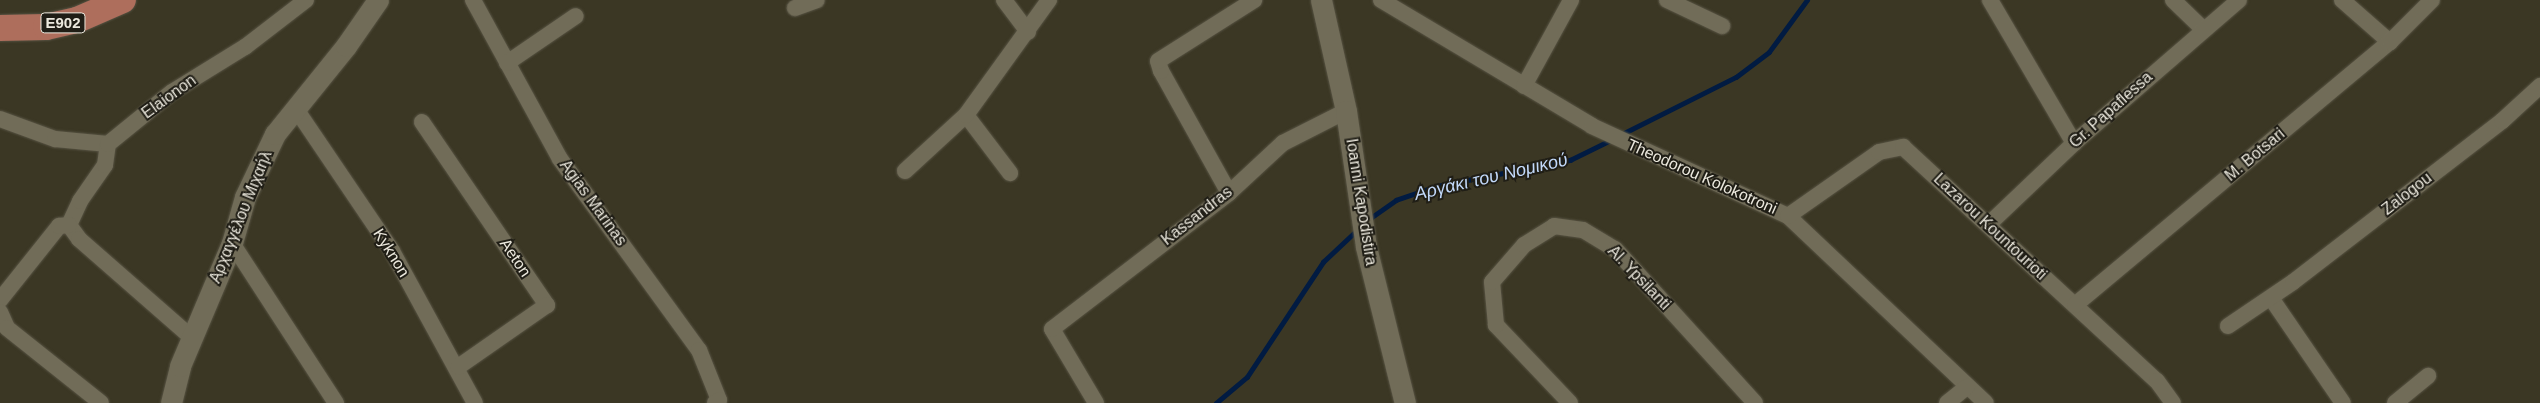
<!DOCTYPE html>
<html>
<head>
<meta charset="utf-8">
<style>
  body { margin:0 }
  #map { position:relative; width:2540px; height:403px; overflow:hidden; background:#3b3724; font-family:Arial,sans-serif }
  div>[style] { position:absolute }
  [style*='--x'] { left:calc(var(--x)*1px); top:calc(var(--y)*1px); width:calc(var(--w)*1px); rotate:calc(var(--a)*1deg) }
  .stream>* { height:4.5px; margin:-2.25px; padding:0 2.25px; transform-origin:2.25px; border-radius:2.25px; background:#011b42 }
  .roads { filter:drop-shadow(0 0 1px #575343) drop-shadow(0 0 1px #575343) }
  .minor>* { height:16px; margin:-8px; padding:0 8px; transform-origin:8px; border-radius:8px; background:#716c58 }
  .tertiary>* { height:21px; margin:-10.5px; padding:0 10.5px; transform-origin:10.5px; border-radius:10.5px; background:#716c58 }
  .primary>* { height:26px; margin:-13px; padding:0 13px; transform-origin:13px; border-radius:13px; background:#ae6e5c }
  span { translate:-50% -50%; white-space:nowrap; text-align:center; line-height:1.15; -webkit-text-stroke:4px #201e16; paint-order:stroke }
  .shield-label span { padding:1px 4px; background:#201e16; border:1px solid; border-radius:4px; -webkit-text-stroke-width:0 }
  .shield-label { font-size:15px; color:#ece9de; font-weight:700 }
  .street-label { font-size:16px; color:#ece9de }
  .water-label { font-size:18px; color:#c2d9fa; font-style:italic }
</style>
</head>
<body>
<div id="map">
  <div class="stream">
    <i style="--x:1622;--y:134;--w:127;--a:-26.6"></i>
    <i style="--x:1736;--y:77;--w:41;--a:-37.1"></i>
    <i style="--x:1769;--y:52;--w:64;--a:-53.8"></i>
    <i style="--x:1369;--y:219;--w:33;--a:-35"></i>
    <i style="--x:1396;--y:200;--w:43;--a:-18.9"></i>
    <i style="--x:1437;--y:186;--w:136;--a:-11.1"></i>
    <i style="--x:1570;--y:160;--w:46;--a:-26"></i>
    <i style="--x:1216;--y:403;--w:40;--a:-40"></i>
    <i style="--x:1247;--y:377;--w:138;--a:-56.5"></i>
    <i style="--x:1323;--y:262;--w:45;--a:-43.2"></i>
  </div>
  <div class="roads">
    <div class="minor">
      <i style="--x:473;--y:0;--w:181;--a:61.3"></i>
      <i style="--x:560;--y:159;--w:236;--a:54"></i>
      <i style="--x:699;--y:350;--w:54;--a:68.2"></i>
      <i style="--x:719;--y:400;--w:5;--a:143"></i>
      <i style="--x:1004;--y:0;--w:40;--a:53"></i>
      <i style="--x:1381;--y:0;--w:246;--a:30.8"></i>
      <i style="--x:1592;--y:126;--w:216;--a:24.7"></i>
      <i style="--x:1788;--y:216;--w:272;--a:43.4"></i>
      <i style="--x:1667;--y:0;--w:61;--a:25.3"></i>
      <i style="--x:1990;--y:0;--w:166;--a:59.6"></i>
      <i style="--x:2173;--y:0;--w:42;--a:44"></i>
      <i style="--x:2342;--y:0;--w:64;--a:41.2"></i>
      <i style="--x:795;--y:8;--w:23;--a:-20"></i>
      <i style="--x:507;--y:63;--w:83;--a:-34.3"></i>
      <i style="--x:1524;--y:86;--w:98;--a:-61.3"></i>
      <i style="--x:296;--y:109;--w:171;--a:55.9"></i>
      <i style="--x:392;--y:251;--w:173;--a:61.4"></i>
      <i style="--x:966;--y:115;--w:73;--a:52.8"></i>
      <i style="--x:0;--y:119;--w:59;--a:20"></i>
      <i style="--x:55;--y:139;--w:53;--a:5.4"></i>
      <i style="--x:422;--y:122;--w:222;--a:55.7"></i>
      <i style="--x:547;--y:305;--w:108;--a:145.1"></i>
      <i style="--x:905;--y:171;--w:83;--a:-42.6"></i>
      <i style="--x:966;--y:115;--w:142;--a:-54.2"></i>
      <i style="--x:1229;--y:193;--w:140;--a:-119.1"></i>
      <i style="--x:1161;--y:71;--w:10;--a:-107"></i>
      <i style="--x:1158;--y:61;--w:114;--a:-32.4"></i>
      <i style="--x:1788;--y:216;--w:111;--a:-35.1"></i>
      <i style="--x:1879;--y:152;--w:25;--a:-12"></i>
      <i style="--x:1903;--y:147;--w:345;--a:42.7"></i>
      <i style="--x:2157;--y:381;--w:27;--a:54"></i>
      <i style="--x:69;--y:225;--w:26;--a:-65"></i>
      <i style="--x:80;--y:201;--w:44;--a:-55.2"></i>
      <i style="--x:105;--y:165;--w:21;--a:-82"></i>
      <i style="--x:108;--y:144;--w:82;--a:-39.1"></i>
      <i style="--x:172;--y:92;--w:86;--a:-31.7"></i>
      <i style="--x:245;--y:47;--w:77;--a:-37.6"></i>
      <i style="--x:69;--y:225;--w:17;--a:54"></i>
      <i style="--x:79;--y:239;--w:150;--a:41.2"></i>
      <i style="--x:1988;--y:225;--w:119;--a:-43.6"></i>
      <i style="--x:2074;--y:143;--w:218;--a:-40.9"></i>
      <i style="--x:232;--y:243;--w:191;--a:57"></i>
      <i style="--x:2271;--y:298;--w:127;--a:55.6"></i>
      <i style="--x:0;--y:300;--w:95;--a:-51.4"></i>
      <i style="--x:59;--y:226;--w:10;--a:-6"></i>
      <i style="--x:2075;--y:305;--w:410;--a:-39.9"></i>
      <i style="--x:2390;--y:42;--w:59;--a:-45"></i>
      <i style="--x:0;--y:312;--w:17;--a:66"></i>
      <i style="--x:7;--y:328;--w:120;--a:38.6"></i>
      <i style="--x:2228;--y:326;--w:78;--a:-34.1"></i>
      <i style="--x:2293;--y:282;--w:264;--a:-37.6"></i>
      <i style="--x:2502;--y:121;--w:52;--a:-42.6"></i>
      <i style="--x:1096;--y:403;--w:86;--a:-120.7"></i>
      <i style="--x:1052;--y:329;--w:223;--a:-37.5"></i>
      <i style="--x:1229;--y:193;--w:74;--a:-42.8"></i>
      <i style="--x:1283;--y:143;--w:71;--a:-26.9"></i>
      <i style="--x:1570;--y:403;--w:108;--a:-133.5"></i>
      <i style="--x:1496;--y:325;--w:43;--a:-95.3"></i>
      <i style="--x:1492;--y:282;--w:49;--a:-49.1"></i>
      <i style="--x:1524;--y:245;--w:36;--a:-32"></i>
      <i style="--x:1554;--y:226;--w:29;--a:8"></i>
      <i style="--x:1583;--y:230;--w:37;--a:31"></i>
      <i style="--x:1615;--y:249;--w:208;--a:47.7"></i>
      <i style="--x:1947;--y:403;--w:26;--a:-39"></i>
      <i style="--x:2395;--y:403;--w:43;--a:-39.3"></i>
    </div>
    <div class="tertiary">
      <i style="--x:1321;--y:0;--w:114;--a:77.3"></i>
      <i style="--x:1346;--y:111;--w:137;--a:81.6"></i>
      <i style="--x:1366;--y:247;--w:161;--a:76"></i>
      <i style="--x:171;--y:403;--w:38;--a:-76"></i>
      <i style="--x:180;--y:366;--w:134;--a:-67.1"></i>
      <i style="--x:232;--y:243;--w:48;--a:-74.2"></i>
      <i style="--x:245;--y:197;--w:70;--a:-64.5"></i>
      <i style="--x:275;--y:134;--w:113;--a:-51.1"></i>
      <i style="--x:346;--y:46;--w:56;--a:-55.2"></i>
    </div>
    <div class="primary">
      <i style="--x:0;--y:28;--w:46;--a:-1.2"></i>
      <i style="--x:46;--y:27;--w:32;--a:-13"></i>
      <i style="--x:77;--y:20;--w:50;--a:-23.5"></i>
    </div>
  </div>
  <div class="shield-label">
    <span style="left:63px;top:23px">E902</span>
  </div>
  <div class="street-label">
    <span style="left:169px;top:97px;rotate:-36deg">Elaionon</span>
    <span style="left:2111px;top:110px;rotate:-42deg">Gr. Papaflessa</span>
    <span style="left:2255px;top:155px;rotate:-40deg">M. Botsari</span>
    <span style="left:1702px;top:177px;rotate:24deg">Theodorou Kolokotroni</span>
    <span style="left:2407px;top:194px;rotate:-38deg">Zalogou</span>
    <span style="left:1361px;top:202px;rotate:81deg">Ioanni Kapodistira</span>
    <span style="left:593px;top:203px;rotate:54deg">Agias Marinas</span>
    <span style="left:1197px;top:216px;rotate:-38deg">Kassandras</span>
    <span style="left:241px;top:217px;rotate:-68deg">Αρχαγγέλου Μιχαήλ</span>
    <span style="left:1990px;top:227px;rotate:43deg">Lazarou Kountourioti</span>
    <span style="left:391px;top:253px;rotate:58deg">Kyknon</span>
    <span style="left:515px;top:258px;rotate:56deg">Aeton</span>
    <span style="left:1639px;top:278px;rotate:46deg">Al. Ypsilanti</span>
  </div>
  <div class="water-label">
    <span style="left:1491px;top:177px;rotate:-13deg">Αργάκι του Νομικού</span>
  </div>
</div>
</body>
</html>
